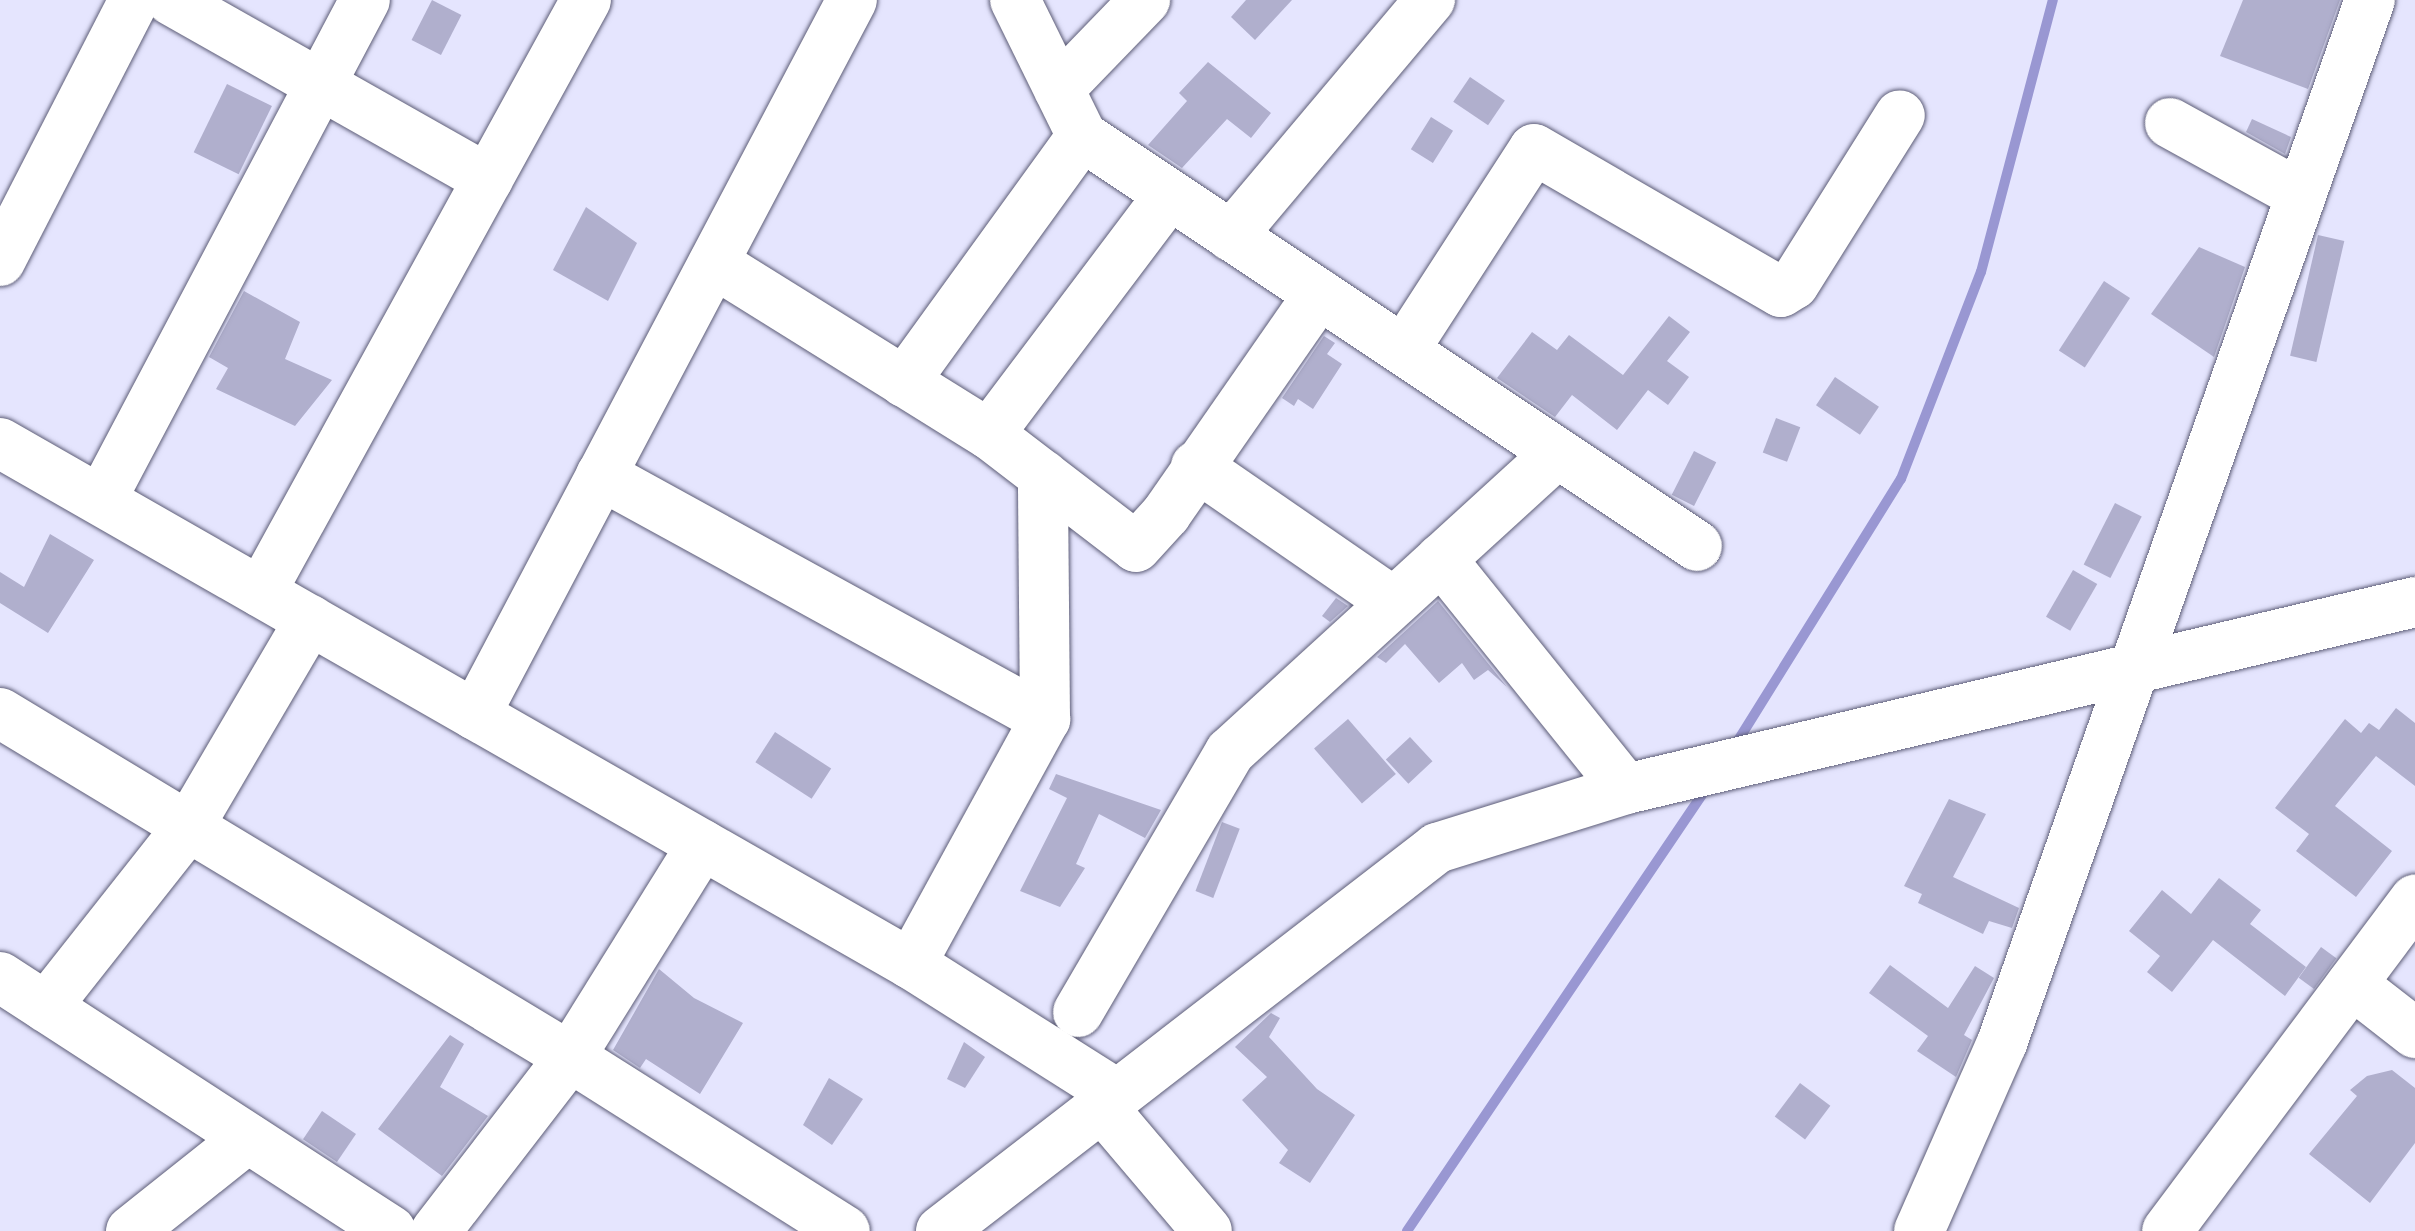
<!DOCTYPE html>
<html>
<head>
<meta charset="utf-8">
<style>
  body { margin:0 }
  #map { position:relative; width:2415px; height:1231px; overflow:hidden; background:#e5e5fe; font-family:Commissioner,sans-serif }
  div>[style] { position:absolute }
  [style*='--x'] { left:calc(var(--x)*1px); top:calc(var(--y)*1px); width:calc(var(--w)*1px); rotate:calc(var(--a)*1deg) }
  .stream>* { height:10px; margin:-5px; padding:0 5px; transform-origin:5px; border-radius:5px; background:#9997d2 }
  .building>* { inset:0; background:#b0afcd; transform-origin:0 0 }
  .roads { filter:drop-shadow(0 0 2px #5d5d77) drop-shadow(0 0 2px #5d5d77) }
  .minor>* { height:50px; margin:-25px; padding:0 25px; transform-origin:25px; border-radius:25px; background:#fff }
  span { translate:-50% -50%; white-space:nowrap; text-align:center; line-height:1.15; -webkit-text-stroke:8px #f4f4fa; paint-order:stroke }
</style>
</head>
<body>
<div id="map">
  <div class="stream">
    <i style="--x:1734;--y:747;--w:316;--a:-58.1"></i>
    <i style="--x:1901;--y:479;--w:222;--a:-68.9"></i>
    <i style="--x:1981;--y:272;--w:281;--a:-75.2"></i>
    <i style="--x:1407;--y:1231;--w:537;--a:-55.93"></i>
  </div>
  <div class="building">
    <i style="left:432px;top:0;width:33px;height:45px;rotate:27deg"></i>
    <i style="clip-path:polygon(1246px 0,1292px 0,1255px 40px,1231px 17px)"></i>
    <i style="clip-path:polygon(2243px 0,2340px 0,2308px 89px,2220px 56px)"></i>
    <i style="clip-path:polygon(1208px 62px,1271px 113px,1251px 138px,1227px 119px,1182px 168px,1148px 145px,1187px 101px,1179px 93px)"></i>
    <i style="left:1470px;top:77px;width:42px;height:30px;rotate:34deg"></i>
    <i style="left:227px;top:84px;width:50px;height:76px;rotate:26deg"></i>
    <i style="left:1431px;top:117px;width:26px;height:38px;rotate:32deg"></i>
    <i style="clip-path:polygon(2252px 119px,2291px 137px,2285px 154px,2246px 132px)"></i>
    <i style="clip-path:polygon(586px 207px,637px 243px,608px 301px,553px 270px)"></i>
    <i style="left:2318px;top:235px;width:27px;height:124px;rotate:13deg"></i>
    <i style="clip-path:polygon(2199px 247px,2245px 267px,2214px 357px,2151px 314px)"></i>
    <i style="left:2104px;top:281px;width:31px;height:83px;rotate:33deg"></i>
    <i style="clip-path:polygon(244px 291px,300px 322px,285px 359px,332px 380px,295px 426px,216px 389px,228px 368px,209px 357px)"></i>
    <i style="clip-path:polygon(1669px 316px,1690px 332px,1667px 361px,1689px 377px,1668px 405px,1648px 390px,1617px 430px,1572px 395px,1555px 417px,1497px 378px,1532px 332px,1557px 350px,1569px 335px,1623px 375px)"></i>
    <i style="clip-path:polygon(1324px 336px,1335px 343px,1327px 354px,1342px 364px,1313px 409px,1298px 399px,1294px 406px,1282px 398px)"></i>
    <i style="left:1835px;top:377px;width:53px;height:34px;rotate:34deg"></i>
    <i style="left:1776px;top:418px;width:26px;height:37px;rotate:21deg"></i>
    <i style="left:1694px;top:451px;width:25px;height:49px;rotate:27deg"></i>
    <i style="left:2115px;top:503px;width:30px;height:69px;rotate:27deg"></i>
    <i style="clip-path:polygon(50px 534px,94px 560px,48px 633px,0 603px,0 572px,24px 587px)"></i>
    <i style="left:2073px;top:570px;width:28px;height:54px;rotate:30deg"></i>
    <i style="clip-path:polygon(1336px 598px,1348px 606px,1330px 622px,1322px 616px)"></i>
    <i style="clip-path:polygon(1438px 601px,1507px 687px,1488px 670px,1474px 680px,1462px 663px,1439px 683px,1405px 644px,1386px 663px,1377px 657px)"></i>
    <i style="clip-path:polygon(2396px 708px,2415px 723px,2415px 786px,2376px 756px,2335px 806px,2392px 851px,2356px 897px,2296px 851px,2309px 834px,2275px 808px,2345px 719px,2361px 733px,2369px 723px,2379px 730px)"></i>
    <i style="left:1348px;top:719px;width:73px;height:45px;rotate:49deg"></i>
    <i style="left:775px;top:732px;width:67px;height:36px;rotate:33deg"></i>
    <i style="left:1410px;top:737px;width:33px;height:33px;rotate:47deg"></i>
    <i style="clip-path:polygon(1056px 774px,1161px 810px,1145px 838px,1099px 814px,1076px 864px,1085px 868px,1060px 907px,1020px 891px,1067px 798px,1049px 789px)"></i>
    <i style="clip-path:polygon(1949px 799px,1986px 814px,1953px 877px,2019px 908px,2012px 928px,1989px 921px,1983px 934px,1918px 903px,1922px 894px,1904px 886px)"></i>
    <i style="left:1222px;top:822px;width:19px;height:74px;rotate:21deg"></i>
    <i style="clip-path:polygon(2219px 878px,2261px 910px,2250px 924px,2306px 967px,2285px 996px,2213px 940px,2172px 992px,2147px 972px,2160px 956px,2129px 931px,2162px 890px,2191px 914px)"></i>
    <i style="left:2321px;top:947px;width:19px;height:38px;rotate:36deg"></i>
    <i style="clip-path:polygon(1890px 965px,1948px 1008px,1975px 966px,1994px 978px,1964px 1035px,1972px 1040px,1956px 1077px,1917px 1051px,1928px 1036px,1869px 993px)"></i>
    <i style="clip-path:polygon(659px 969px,694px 998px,743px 1023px,700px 1094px,646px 1059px,640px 1068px,613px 1050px)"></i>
    <i style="clip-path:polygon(1271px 1013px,1280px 1018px,1269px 1037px,1317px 1089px,1355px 1115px,1310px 1183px,1279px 1163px,1288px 1150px,1242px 1100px,1267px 1077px,1235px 1047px)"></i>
    <i style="clip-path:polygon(450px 1035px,464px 1044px,440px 1087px,488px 1116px,442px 1176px,378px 1129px)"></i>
    <i style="clip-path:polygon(964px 1042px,985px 1057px,965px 1088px,947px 1079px)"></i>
    <i style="clip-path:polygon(2392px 1070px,2415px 1088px,2415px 1143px,2370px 1203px,2309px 1154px,2357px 1096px,2350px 1090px,2367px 1076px)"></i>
    <i style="clip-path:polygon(829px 1078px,863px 1099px,832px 1145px,803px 1125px)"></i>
    <i style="left:1800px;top:1083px;width:38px;height:42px;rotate:37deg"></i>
    <i style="left:322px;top:1111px;width:41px;height:34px;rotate:34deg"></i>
  </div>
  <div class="roads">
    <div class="minor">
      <i style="--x:171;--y:0;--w:364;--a:29.5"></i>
      <i style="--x:1015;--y:0;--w:152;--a:63.8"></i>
      <i style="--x:1082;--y:136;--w:739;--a:33.69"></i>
      <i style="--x:1059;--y:89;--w:124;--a:-46"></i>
      <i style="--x:2170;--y:123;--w:149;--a:28.8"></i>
      <i style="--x:1231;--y:236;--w:309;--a:-49.9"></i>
      <i style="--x:0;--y:261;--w:293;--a:-62.8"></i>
      <i style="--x:714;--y:263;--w:324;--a:31.9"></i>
      <i style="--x:989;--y:434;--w:185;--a:37.5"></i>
      <i style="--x:1136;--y:547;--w:45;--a:-47.7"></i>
      <i style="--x:1166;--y:514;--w:268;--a:-55.2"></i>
      <i style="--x:1404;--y:350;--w:239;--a:-57.1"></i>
      <i style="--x:1534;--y:149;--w:285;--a:30.1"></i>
      <i style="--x:1781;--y:292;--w:15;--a:-32"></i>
      <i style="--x:1794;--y:284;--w:199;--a:-57.9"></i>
      <i style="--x:904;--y:382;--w:304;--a:-54.1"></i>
      <i style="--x:989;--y:434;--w:299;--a:-53"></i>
      <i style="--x:0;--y:443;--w:1049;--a:29.77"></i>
      <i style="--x:911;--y:964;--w:245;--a:32.3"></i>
      <i style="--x:1196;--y:466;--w:239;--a:34.6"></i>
      <i style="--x:601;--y:475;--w:507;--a:28.79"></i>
      <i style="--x:101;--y:500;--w:565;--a:-62.17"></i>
      <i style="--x:1441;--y:559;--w:295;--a:51.2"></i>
      <i style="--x:261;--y:592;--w:675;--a:-61.23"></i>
      <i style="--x:0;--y:713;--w:666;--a:31.11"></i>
      <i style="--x:570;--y:1057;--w:325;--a:32.3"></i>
      <i style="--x:475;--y:715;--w:808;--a:-62.2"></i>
      <i style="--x:911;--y:964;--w:279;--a:-61.3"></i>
      <i style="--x:1045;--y:719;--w:244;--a:-90.5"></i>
      <i style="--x:0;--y:977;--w:466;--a:33"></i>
      <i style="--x:2352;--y:984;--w:80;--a:37.9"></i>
      <i style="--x:46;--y:1007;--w:231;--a:-51.7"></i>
      <i style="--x:189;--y:826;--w:239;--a:-59.6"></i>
      <i style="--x:1078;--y:1012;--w:301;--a:-59.7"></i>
      <i style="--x:1230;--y:752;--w:443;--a:-42.4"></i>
      <i style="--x:1102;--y:1107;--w:162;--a:49.7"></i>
      <i style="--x:131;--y:1231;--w:149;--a:-38.5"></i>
      <i style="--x:436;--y:1231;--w:220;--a:-52.4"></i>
      <i style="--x:570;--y:1057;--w:250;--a:-58.1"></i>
      <i style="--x:941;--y:1231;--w:627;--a:-37.67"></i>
      <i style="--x:1437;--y:848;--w:198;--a:-17.3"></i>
      <i style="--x:1626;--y:789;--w:811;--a:-13.33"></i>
      <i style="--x:1919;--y:1231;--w:206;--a:-66.2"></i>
      <i style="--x:2002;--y:1043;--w:1106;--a:-70.57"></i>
      <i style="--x:2167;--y:1231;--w:414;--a:-53.2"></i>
    </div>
  </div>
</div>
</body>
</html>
